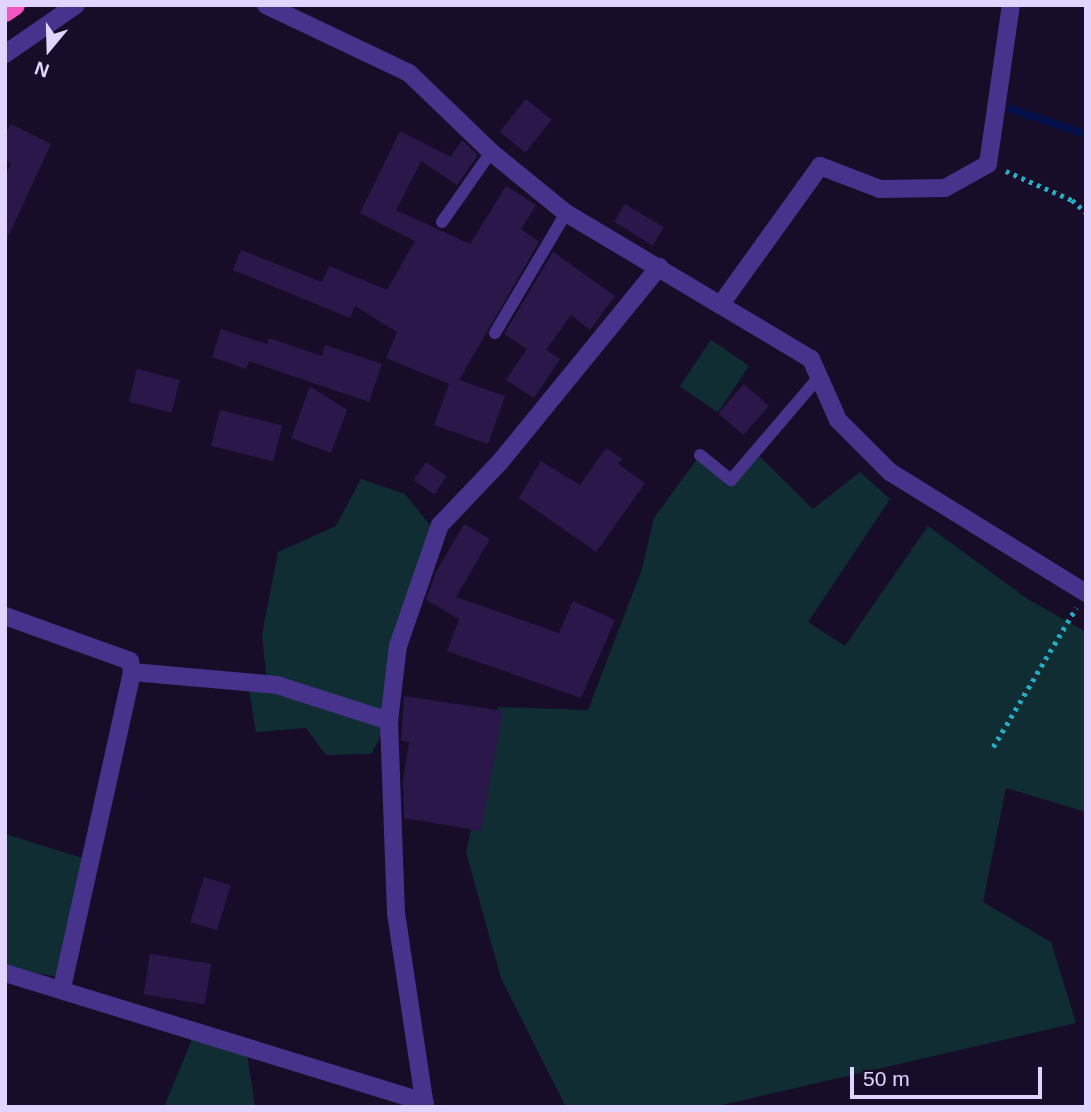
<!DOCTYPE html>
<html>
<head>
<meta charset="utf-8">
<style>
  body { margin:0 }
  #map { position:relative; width:1091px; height:1112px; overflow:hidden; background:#170d28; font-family:Helvetica,sans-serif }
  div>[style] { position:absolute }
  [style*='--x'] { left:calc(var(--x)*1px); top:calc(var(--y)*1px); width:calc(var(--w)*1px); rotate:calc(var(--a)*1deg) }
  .green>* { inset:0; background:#0f2d33; transform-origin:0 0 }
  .stream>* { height:8px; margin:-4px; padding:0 4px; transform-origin:4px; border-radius:4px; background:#04104a }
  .building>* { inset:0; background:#2c174b; transform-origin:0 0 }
  .path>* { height:4.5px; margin-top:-2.25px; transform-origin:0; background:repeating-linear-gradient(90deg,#22afc5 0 3.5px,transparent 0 8.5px) }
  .service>* { height:12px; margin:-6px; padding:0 6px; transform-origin:6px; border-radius:6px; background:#48338c }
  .minor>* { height:18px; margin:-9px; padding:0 9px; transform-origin:9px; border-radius:9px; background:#48338c }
  .trunk>* { height:19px; margin:-9.5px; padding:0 9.5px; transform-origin:9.5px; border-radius:9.5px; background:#f055c0 }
  span { translate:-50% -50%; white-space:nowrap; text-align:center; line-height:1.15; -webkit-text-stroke:5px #170d28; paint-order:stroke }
  .frame { position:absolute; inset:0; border:7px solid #e1d4ff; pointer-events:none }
  .north { position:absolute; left:14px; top:14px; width:70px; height:70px; -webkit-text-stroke:5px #170d28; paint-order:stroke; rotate:199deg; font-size:19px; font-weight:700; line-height:28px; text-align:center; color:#e1d4ff }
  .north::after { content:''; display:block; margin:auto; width:24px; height:32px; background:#e1d4ff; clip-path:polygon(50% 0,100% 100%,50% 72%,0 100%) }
  .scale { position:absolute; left:850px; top:1067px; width:192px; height:32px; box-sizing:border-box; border:4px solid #e1d4ff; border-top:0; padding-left:9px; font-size:21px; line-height:24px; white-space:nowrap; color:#e1d4ff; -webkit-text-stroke:5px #170d28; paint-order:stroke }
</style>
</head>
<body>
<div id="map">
  <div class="green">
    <i style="left:711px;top:340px;width:46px;height:56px;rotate:34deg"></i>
    <i style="clip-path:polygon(755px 452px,813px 509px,860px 472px,890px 499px,808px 622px,845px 646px,928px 526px,1026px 598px,1086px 632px,1086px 812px,1006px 788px,983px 902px,1051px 942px,1076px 1023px,713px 1107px,566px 1107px,501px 978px,466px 852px,498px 707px,588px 710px,642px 569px,654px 518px,700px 455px,731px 479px)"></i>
    <i style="clip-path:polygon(361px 479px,405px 494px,437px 534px,398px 646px,389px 721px,371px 754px,326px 755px,306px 728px,256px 732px,249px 691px,267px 683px,262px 634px,278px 552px,336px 526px)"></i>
    <i style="clip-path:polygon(5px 834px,89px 860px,64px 978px,5px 967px)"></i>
    <i style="clip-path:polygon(195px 1032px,246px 1047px,255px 1107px,164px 1107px)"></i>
  </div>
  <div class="stream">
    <i style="--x:1011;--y:109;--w:79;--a:18.4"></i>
  </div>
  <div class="building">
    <i style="left:526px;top:99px;width:33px;height:42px;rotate:39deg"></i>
    <i style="clip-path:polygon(11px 124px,51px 144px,5px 243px,5px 177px,11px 163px,5px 160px,5px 135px)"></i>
    <i style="clip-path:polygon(400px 131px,451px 157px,462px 140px,478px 155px,457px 185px,421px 161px,396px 210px,470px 244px,506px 186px,536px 205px,521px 229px,539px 242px,459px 380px,505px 396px,488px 444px,434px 425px,449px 384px,386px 358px,397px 332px,355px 306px,350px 318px,233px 270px,241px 250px,322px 282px,329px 266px,387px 290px,415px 241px,360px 213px)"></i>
    <i style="left:625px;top:204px;width:45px;height:21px;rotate:31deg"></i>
    <i style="clip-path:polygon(553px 252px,615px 296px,590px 330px,571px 315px,546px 350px,560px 359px,534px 398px,506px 380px,527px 349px,504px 334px)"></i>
    <i style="clip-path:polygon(221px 329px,267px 344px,269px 338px,322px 356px,325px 345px,382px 364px,369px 402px,249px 361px,246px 369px,212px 357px)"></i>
    <i style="left:137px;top:369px;width:44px;height:34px;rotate:14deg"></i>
    <i style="left:744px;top:384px;width:33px;height:39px;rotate:41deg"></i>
    <i style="clip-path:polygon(310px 386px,347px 410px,331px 453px,291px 438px)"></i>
    <i style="left:220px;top:410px;width:64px;height:37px;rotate:14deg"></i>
    <i style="clip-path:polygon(606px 448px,622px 459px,618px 464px,645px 483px,596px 552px,519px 498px,541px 461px,580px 485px)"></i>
    <i style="left:426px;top:462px;width:25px;height:22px;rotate:34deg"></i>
    <i style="clip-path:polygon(464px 524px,490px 539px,456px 597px,559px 633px,573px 601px,615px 620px,581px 698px,447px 651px,459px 619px,426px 600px,436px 572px)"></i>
    <i style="clip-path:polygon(404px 696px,503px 711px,481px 831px,404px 818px,403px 780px,409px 742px,401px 741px)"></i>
    <i style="left:204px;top:877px;width:28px;height:47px;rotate:17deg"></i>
    <i style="left:150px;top:954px;width:62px;height:41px;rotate:9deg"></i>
  </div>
  <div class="path">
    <i style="--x:1006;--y:171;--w:72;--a:23.7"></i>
    <i style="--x:1072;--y:200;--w:18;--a:41"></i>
    <i style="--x:993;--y:747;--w:162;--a:-59.2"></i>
  </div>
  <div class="service">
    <i style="--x:442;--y:222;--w:85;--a:-55"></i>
    <i style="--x:495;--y:333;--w:139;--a:-59.4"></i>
    <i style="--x:700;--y:455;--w:40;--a:39"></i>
    <i style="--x:731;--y:480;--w:135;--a:-49.5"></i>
  </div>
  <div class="minor">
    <i style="--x:266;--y:5;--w:158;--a:25.4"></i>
    <i style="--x:409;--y:73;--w:114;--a:43.9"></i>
    <i style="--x:491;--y:152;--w:97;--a:39.1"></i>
    <i style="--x:566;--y:213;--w:285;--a:30.8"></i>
    <i style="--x:811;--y:359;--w:67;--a:66.1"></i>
    <i style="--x:838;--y:420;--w:74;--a:45"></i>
    <i style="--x:890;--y:472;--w:230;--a:31.7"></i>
    <i style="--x:5;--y:54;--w:86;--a:-34.6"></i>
    <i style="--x:721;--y:304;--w:170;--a:-54.3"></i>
    <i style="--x:820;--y:166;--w:64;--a:21"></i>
    <i style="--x:880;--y:189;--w:65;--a:-0.9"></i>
    <i style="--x:945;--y:188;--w:49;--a:-29.2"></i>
    <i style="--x:988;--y:164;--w:161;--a:-81.8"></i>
    <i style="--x:5;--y:616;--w:133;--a:19.8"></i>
    <i style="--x:130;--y:661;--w:11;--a:80"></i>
    <i style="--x:132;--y:672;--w:146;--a:5.1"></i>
    <i style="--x:277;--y:685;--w:118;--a:17.8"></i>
    <i style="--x:5;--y:973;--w:439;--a:17.1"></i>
    <i style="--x:62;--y:988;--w:324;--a:-77.5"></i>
    <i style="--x:425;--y:1107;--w:196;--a:-98.5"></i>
    <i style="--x:396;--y:913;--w:192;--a:-92.1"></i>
    <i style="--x:389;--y:721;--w:76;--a:-83.2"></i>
    <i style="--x:398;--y:646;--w:128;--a:-70.9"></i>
    <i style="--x:440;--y:525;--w:87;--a:-46.4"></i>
    <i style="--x:500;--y:462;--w:252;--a:-50.8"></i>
  </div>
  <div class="trunk">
    <i style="--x:5;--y:12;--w:12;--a:-35"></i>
  </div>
  <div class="frame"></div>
  <div class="north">N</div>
  <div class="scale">50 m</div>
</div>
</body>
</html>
